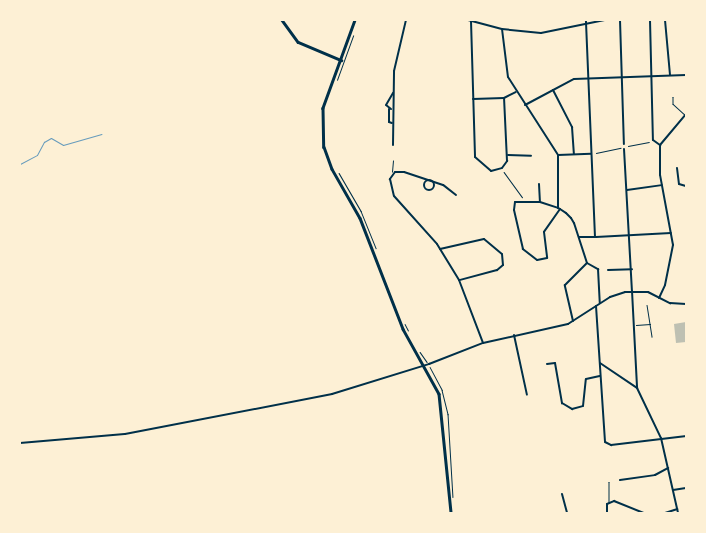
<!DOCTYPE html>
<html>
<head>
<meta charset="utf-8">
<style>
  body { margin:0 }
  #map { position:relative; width:706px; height:533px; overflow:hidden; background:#fdf0d5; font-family:Overpass,sans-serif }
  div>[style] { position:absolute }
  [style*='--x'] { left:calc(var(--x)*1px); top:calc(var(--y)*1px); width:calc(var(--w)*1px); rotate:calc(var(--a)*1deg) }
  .stream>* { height:1px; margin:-0.5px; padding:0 0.5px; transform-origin:0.5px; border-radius:0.5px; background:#669bbc }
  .building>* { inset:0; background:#bec0b2 }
  .path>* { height:0.5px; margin:-0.25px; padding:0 0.25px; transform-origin:0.25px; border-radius:0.25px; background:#003049 }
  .service>* { height:0.5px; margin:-0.25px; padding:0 0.25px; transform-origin:0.25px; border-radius:0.25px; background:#003049 }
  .minor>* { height:2px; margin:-1px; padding:0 1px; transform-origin:1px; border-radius:1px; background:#003049 }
  .minor>.ring { margin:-1px; padding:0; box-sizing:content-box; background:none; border:2px solid #003049; border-radius:50% }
  .tertiary>* { height:2px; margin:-1px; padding:0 1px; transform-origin:1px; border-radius:1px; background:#003049 }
  .secondary>* { height:2.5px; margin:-1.25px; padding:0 1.25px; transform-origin:1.25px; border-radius:1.25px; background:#003049 }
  span { translate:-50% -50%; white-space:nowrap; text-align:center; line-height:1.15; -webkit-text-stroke:4px #fdf0d5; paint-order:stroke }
  .frame { position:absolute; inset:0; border:21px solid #fdf0d5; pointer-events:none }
</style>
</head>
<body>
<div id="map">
  <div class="stream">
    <i style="--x:20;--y:164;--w:19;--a:-28"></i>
    <i style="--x:37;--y:155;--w:15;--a:-62"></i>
    <i style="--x:44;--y:142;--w:8;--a:-30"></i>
    <i style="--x:51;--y:138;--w:14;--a:30"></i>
    <i style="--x:63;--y:145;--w:40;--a:-16"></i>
  </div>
  <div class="building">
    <i style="clip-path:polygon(686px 322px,686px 342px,676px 343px,674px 324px)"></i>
  </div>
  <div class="path">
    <i style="--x:337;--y:80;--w:47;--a:-70"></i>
    <i style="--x:628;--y:146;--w:21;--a:-11"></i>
    <i style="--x:596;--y:153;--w:25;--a:-12"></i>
    <i style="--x:392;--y:172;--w:11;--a:-85"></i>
    <i style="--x:504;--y:172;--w:31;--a:54"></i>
    <i style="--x:339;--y:173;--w:44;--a:59.9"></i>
    <i style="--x:361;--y:211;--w:40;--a:68"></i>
    <i style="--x:405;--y:324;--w:7;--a:63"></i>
    <i style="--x:420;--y:352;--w:12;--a:55"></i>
    <i style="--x:430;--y:367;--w:26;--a:62"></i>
    <i style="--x:442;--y:390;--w:25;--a:76"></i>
    <i style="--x:448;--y:414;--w:83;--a:86.6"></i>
  </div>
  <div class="service">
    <i style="--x:673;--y:97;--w:7;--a:90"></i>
    <i style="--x:673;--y:104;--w:15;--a:42"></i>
    <i style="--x:647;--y:305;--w:32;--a:81"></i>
    <i style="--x:636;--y:325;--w:14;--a:-4"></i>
    <i style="--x:609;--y:482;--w:20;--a:90"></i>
  </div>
  <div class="minor">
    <i style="--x:620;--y:20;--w:124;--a:88.2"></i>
    <i style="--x:650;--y:20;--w:120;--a:88.6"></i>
    <i style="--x:653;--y:140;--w:9;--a:36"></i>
    <i style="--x:660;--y:145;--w:40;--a:-50"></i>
    <i style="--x:665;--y:20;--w:55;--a:84.8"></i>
    <i style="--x:471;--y:21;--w:136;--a:88.3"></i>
    <i style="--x:475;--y:157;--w:21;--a:41"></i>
    <i style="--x:491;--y:171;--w:11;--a:-15"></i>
    <i style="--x:502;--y:168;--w:9;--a:-54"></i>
    <i style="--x:507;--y:161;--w:63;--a:-92.7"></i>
    <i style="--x:502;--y:29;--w:48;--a:82.9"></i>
    <i style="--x:508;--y:77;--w:93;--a:57.3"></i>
    <i style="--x:558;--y:155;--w:53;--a:90"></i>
    <i style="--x:553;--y:90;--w:42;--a:62.8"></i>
    <i style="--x:572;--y:127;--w:27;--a:86"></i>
    <i style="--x:473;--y:99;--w:31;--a:-2"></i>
    <i style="--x:504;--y:98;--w:13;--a:-27"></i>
    <i style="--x:525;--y:105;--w:55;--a:-28"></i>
    <i style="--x:574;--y:79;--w:112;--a:-2"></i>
    <i style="--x:389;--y:109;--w:13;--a:90"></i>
    <i style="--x:389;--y:122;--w:3;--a:18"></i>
    <i style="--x:391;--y:109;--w:6;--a:-141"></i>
    <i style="--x:386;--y:105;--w:14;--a:-60"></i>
    <i style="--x:393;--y:145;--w:74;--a:-89.2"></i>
    <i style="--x:394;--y:71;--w:52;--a:-76.8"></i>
    <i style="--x:624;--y:149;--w:142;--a:86.8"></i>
    <i style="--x:508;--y:155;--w:23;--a:2"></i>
    <i style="--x:558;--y:155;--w:33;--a:-2"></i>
    <i style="--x:677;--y:168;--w:16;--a:83"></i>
    <i style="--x:679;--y:184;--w:7;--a:16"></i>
    <i class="ring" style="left:424px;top:180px;width:8px;height:8px"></i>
    <i style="--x:539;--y:184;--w:18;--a:87"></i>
    <i style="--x:627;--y:190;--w:35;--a:-8"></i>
    <i style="--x:456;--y:195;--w:16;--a:-142"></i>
    <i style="--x:443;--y:185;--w:41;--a:-161.6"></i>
    <i style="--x:404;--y:172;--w:9;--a:180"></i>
    <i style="--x:395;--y:172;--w:9;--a:126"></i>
    <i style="--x:390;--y:179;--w:17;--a:77"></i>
    <i style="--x:394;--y:196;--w:64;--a:48.1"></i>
    <i style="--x:437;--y:244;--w:42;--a:58.6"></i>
    <i style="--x:459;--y:280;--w:67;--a:69.1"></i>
    <i style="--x:560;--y:209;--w:28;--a:125"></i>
    <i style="--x:544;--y:232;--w:26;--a:83"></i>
    <i style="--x:547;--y:258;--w:10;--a:169"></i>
    <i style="--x:537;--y:260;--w:18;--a:-142"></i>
    <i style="--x:523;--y:249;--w:40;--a:-103"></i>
    <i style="--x:514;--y:210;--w:8;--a:-83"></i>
    <i style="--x:515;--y:202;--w:25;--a:0"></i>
    <i style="--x:540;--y:202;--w:19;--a:18"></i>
    <i style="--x:558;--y:208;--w:2;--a:27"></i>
    <i style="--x:560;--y:209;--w:7;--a:34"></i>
    <i style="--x:566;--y:213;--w:7;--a:45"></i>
    <i style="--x:571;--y:218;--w:6;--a:59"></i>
    <i style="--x:574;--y:223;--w:42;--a:72"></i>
    <i style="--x:587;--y:263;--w:13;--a:29"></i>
    <i style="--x:598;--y:269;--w:34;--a:87"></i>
    <i style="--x:579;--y:237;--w:16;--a:0"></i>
    <i style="--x:595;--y:237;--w:217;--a:-92.4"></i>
    <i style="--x:596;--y:237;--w:75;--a:-3.1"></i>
    <i style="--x:440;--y:249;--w:45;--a:-12.8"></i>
    <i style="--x:484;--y:239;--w:23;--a:40"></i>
    <i style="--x:502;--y:254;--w:11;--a:85"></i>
    <i style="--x:503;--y:265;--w:8;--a:140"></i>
    <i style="--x:497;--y:270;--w:39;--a:165"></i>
    <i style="--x:608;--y:270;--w:24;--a:-2"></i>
    <i style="--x:659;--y:298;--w:14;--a:-65"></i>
    <i style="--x:665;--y:285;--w:41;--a:-78.7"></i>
    <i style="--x:673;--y:245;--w:71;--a:-100.5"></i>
    <i style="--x:660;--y:175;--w:30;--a:-90"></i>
    <i style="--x:596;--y:306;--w:136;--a:86.2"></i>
    <i style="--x:605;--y:442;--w:7;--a:27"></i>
    <i style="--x:611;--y:445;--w:76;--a:-6.8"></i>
    <i style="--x:573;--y:321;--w:37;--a:-103"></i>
    <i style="--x:565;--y:285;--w:31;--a:-45"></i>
    <i style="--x:514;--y:335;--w:61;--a:77.8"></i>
    <i style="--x:600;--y:363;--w:45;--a:34"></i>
    <i style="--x:547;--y:364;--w:8;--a:-7"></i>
    <i style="--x:555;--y:363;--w:41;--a:80.1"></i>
    <i style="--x:562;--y:403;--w:12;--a:31"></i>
    <i style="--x:572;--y:409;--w:11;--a:-15"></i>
    <i style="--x:583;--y:406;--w:27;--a:-84"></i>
    <i style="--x:586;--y:379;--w:14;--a:-12"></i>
    <i style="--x:620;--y:480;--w:35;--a:-8"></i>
    <i style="--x:655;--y:475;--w:15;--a:-28"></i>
    <i style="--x:673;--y:490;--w:13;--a:-9"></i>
    <i style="--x:562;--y:494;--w:20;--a:75"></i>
    <i style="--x:607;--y:513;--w:9;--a:-90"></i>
    <i style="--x:607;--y:504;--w:8;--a:-23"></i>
    <i style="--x:614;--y:501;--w:32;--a:22"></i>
    <i style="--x:665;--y:513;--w:13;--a:-18"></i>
  </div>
  <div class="tertiary">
    <i style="--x:468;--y:20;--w:35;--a:15"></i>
    <i style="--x:502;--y:29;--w:39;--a:6"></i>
    <i style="--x:541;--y:33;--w:65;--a:-11.5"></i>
    <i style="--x:632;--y:291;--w:97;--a:87"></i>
    <i style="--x:637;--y:388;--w:55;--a:64.4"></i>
    <i style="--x:661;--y:438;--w:77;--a:77.2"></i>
    <i style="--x:20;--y:443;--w:105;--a:-4.9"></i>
    <i style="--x:125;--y:434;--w:211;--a:-10.9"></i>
    <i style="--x:332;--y:394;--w:102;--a:-17.2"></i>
    <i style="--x:429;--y:364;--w:58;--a:-21.3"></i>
    <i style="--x:483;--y:343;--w:87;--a:-12.6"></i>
    <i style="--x:568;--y:324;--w:50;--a:-32.7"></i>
    <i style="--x:610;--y:297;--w:16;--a:-18"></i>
    <i style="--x:625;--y:292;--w:23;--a:0"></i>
    <i style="--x:648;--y:292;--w:25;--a:27"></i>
    <i style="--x:670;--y:303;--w:16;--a:4"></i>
  </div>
  <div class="secondary">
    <i style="--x:282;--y:20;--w:27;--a:54"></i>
    <i style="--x:298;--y:42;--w:47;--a:22.7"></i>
    <i style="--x:355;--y:20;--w:94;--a:110"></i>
    <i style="--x:323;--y:108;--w:39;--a:89"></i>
    <i style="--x:324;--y:147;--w:23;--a:70"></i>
    <i style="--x:332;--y:169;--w:56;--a:60.3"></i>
    <i style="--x:360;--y:218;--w:119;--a:68.8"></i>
    <i style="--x:403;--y:329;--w:74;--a:61"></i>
    <i style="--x:439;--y:394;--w:120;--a:84.2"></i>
  </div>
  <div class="frame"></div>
</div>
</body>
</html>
